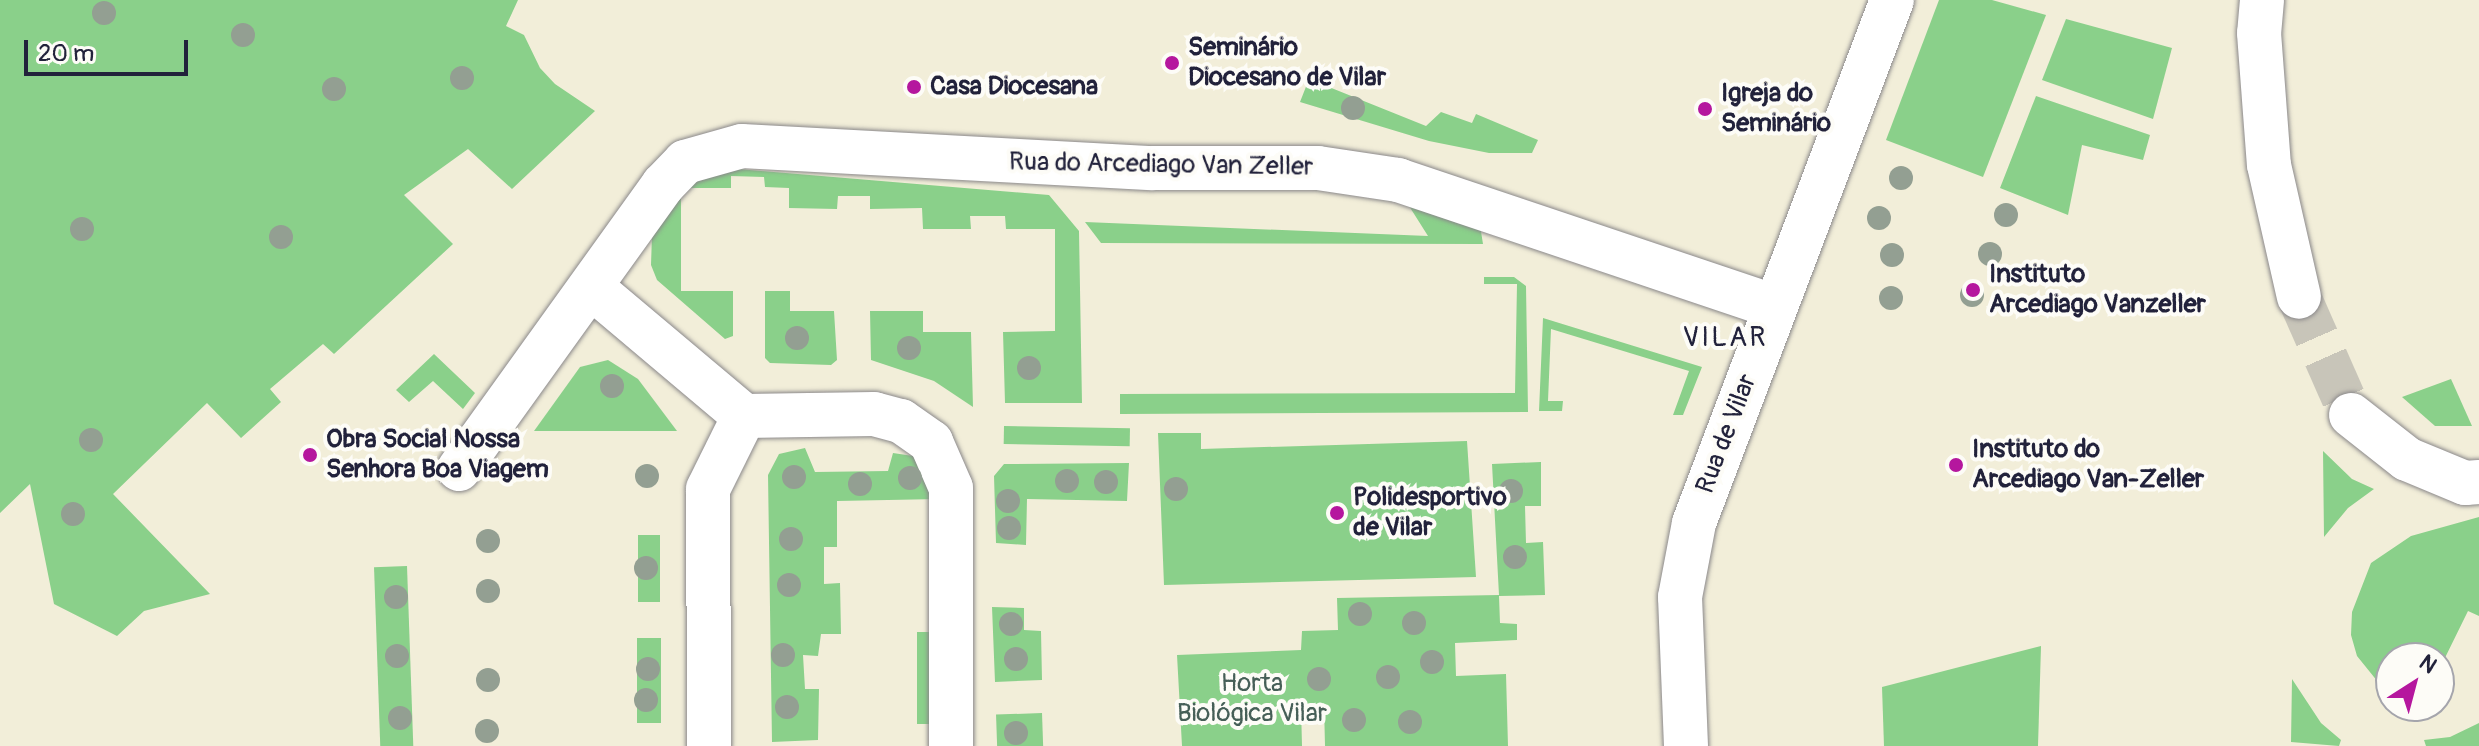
<!DOCTYPE html>
<html>
<head>
<meta charset="utf-8">
<style>
  body { margin:0 }
  #map { position:relative; width:2479px; height:746px; overflow:hidden; background:#f2eed9; font-family:Pangolin,sans-serif }
  div>[style] { position:absolute }
  [style*='--x'] { left:calc(var(--x)*1px); top:calc(var(--y)*1px); width:calc(var(--w)*1px); rotate:calc(var(--a)*1deg) }
  .green>* { inset:0; background:#8ad08a; transform-origin:0 0 }
  .street-tunnel>* { height:44px; margin-top:-22px; transform-origin:0; background:repeating-linear-gradient(90deg,#c8c5b9 0 44px,transparent 0 66px) }
  .roads { filter:drop-shadow(0 0 2px #8a888a) drop-shadow(0 0 2px #8a888a) }
  .street>* { height:44px; margin:-22px; padding:0 22px; transform-origin:22px; border-radius:22px; background:#fff }
  .trees>* { width:24px; height:24px; margin:-12px; border-radius:50%; background:#939f92 }
  .dots>* { width:22px; height:22px; translate:-50% -50%; box-sizing:border-box; border:4px solid #fdfcf7; border-radius:50% }
  span { translate:-50% -50%; white-space:nowrap; text-align:center; line-height:1.15; -webkit-text-stroke:8px #fdfcf7; paint-order:stroke }
  .poi-label { font-size:26px; color:#22223b; font-weight:700 }
  .left { translate:0 -50%; text-align:left }
  .street-label { font-size:26px; color:#22223b }
  .park-label { font-size:26px; color:#465f57 }
  .neighbourhood-label { font-size:28px; color:#22223b; letter-spacing:2px }
  .north { position:absolute; left:2375px; top:642px; width:80px; height:80px; box-sizing:border-box; background:#fdfcf7; border:2px solid #a5a5ac; border-radius:50%; rotate:36deg; font-size:22px; font-weight:700; line-height:32px; text-align:center; color:#22223b }
  .north::after { content:''; display:block; margin:auto; width:28px; height:36px; background:#b5179e; clip-path:polygon(50% 0,100% 100%,50% 72%,0 100%) }
  .scale { position:absolute; left:24px; top:40px; width:164px; height:36px; box-sizing:border-box; border:4px solid #22223b; border-top:0; padding-left:10px; font-size:24px; line-height:28px; white-space:nowrap; color:#22223b; -webkit-text-stroke:6px #fdfcf7; paint-order:stroke }
</style>
</head>
<body>
<div id="map">
  <div class="green">
    <i style="clip-path:polygon(0 0,518px 0,506px 26px,524px 35px,540px 68px,555px 84px,595px 111px,512px 189px,468px 149px,404px 195px,453px 244px,334px 354px,323px 344px,270px 389px,281px 402px,241px 438px,207px 403px,113px 494px,210px 594px,144px 611px,117px 636px,54px 604px,30px 484px,0 513px)"></i>
    <i style="clip-path:polygon(1939px 0,1992px 0,2046px 15px,1983px 177px,1886px 140px)"></i>
    <i style="clip-path:polygon(2066px 19px,2172px 48px,2153px 119px,2042px 80px)"></i>
    <i style="clip-path:polygon(1309px 79px,1426px 126px,1441px 112px,1472px 123px,1476px 114px,1538px 140px,1532px 153px,1489px 153px,1429px 141px,1300px 102px)"></i>
    <i style="clip-path:polygon(2036px 96px,2150px 135px,2143px 160px,2082px 145px,2068px 215px,2000px 188px)"></i>
    <i style="clip-path:polygon(726px 168px,1049px 195px,1079px 231px,1082px 403px,1005px 403px,1003px 332px,1055px 331px,1055px 229px,1006px 229px,1005px 216px,970px 216px,971px 229px,923px 229px,922px 208px,870px 209px,870px 196px,838px 196px,837px 209px,789px 208px,789px 188px,765px 187px,764px 177px,731px 176px,731px 188px,685px 188px,703px 174px)"></i>
    <i style="clip-path:polygon(681px 194px,681px 291px,733px 291px,733px 336px,725px 339px,657px 280px,651px 265px,652px 235px)"></i>
    <i style="clip-path:polygon(1404px 198px,1479px 219px,1483px 244px,1101px 243px,1085px 222px,1428px 236px)"></i>
    <i style="clip-path:polygon(1484px 277px,1514px 277px,1526px 286px,1528px 412px,1120px 414px,1120px 394px,1515px 393px,1517px 284px,1484px 284px)"></i>
    <i style="clip-path:polygon(765px 291px,790px 291px,790px 311px,834px 311px,837px 360px,831px 365px,770px 363px,765px 358px)"></i>
    <i style="clip-path:polygon(870px 311px,923px 311px,923px 332px,971px 332px,973px 407px,934px 381px,871px 360px)"></i>
    <i style="clip-path:polygon(1543px 318px,1702px 367px,1683px 415px,1673px 415px,1689px 371px,1551px 329px,1548px 401px,1563px 401px,1562px 411px,1539px 411px)"></i>
    <i style="clip-path:polygon(434px 354px,475px 393px,463px 409px,433px 381px,409px 402px,396px 390px)"></i>
    <i style="clip-path:polygon(608px 360px,638px 379px,677px 431px,534px 431px,580px 367px)"></i>
    <i style="clip-path:polygon(2451px 379px,2472px 426px,2435px 426px,2402px 397px)"></i>
    <i style="left:1004px;top:426px;width:126px;height:18px;rotate:1deg"></i>
    <i style="clip-path:polygon(1158px 433px,1201px 433px,1201px 449px,1467px 441px,1476px 577px,1164px 585px)"></i>
    <i style="clip-path:polygon(805px 448px,815px 472px,888px 471px,893px 453px,913px 456px,939px 499px,837px 501px,837px 547px,824px 547px,824px 584px,840px 583px,841px 634px,821px 634px,818px 656px,803px 655px,805px 689px,819px 689px,818px 740px,772px 742px,768px 475px,779px 454px)"></i>
    <i style="clip-path:polygon(2323px 451px,2352px 479px,2374px 489px,2348px 508px,2324px 537px)"></i>
    <i style="clip-path:polygon(1541px 462px,1541px 506px,1525px 506px,1526px 543px,1543px 542px,1545px 595px,1499px 596px,1500px 623px,1517px 624px,1517px 640px,1455px 643px,1456px 676px,1506px 674px,1508px 746px,1325px 746px,1324px 705px,1301px 706px,1302px 746px,1182px 746px,1177px 655px,1301px 650px,1302px 631px,1338px 630px,1337px 598px,1499px 595px,1492px 464px)"></i>
    <i style="clip-path:polygon(1129px 463px,1127px 501px,1027px 499px,1026px 545px,996px 543px,994px 476px,1004px 464px)"></i>
    <i style="clip-path:polygon(2479px 517px,2479px 616px,2468px 611px,2439px 670px,2439px 658px,2391px 658px,2391px 687px,2378px 682px,2357px 656px,2351px 635px,2352px 612px,2371px 563px,2411px 536px)"></i>
    <i style="left:638px;top:535px;width:22px;height:67px"></i>
    <i style="left:407px;top:566px;width:180px;height:33px;rotate:88deg"></i>
    <i style="clip-path:polygon(992px 607px,1024px 608px,1024px 630px,1041px 631px,1042px 680px,995px 682px)"></i>
    <i style="left:917px;top:632px;width:21px;height:92px"></i>
    <i style="left:637px;top:638px;width:24px;height:85px"></i>
    <i style="clip-path:polygon(2041px 646px,2038px 746px,1884px 746px,1882px 687px)"></i>
    <i style="clip-path:polygon(2292px 679px,2321px 723px,2341px 740px,2339px 746px,2291px 742px)"></i>
    <i style="left:1042px;top:713px;width:33px;height:46px;rotate:88deg"></i>
    <i style="clip-path:polygon(2479px 723px,2479px 746px,2426px 746px,2424px 740px,2450px 737px)"></i>
  </div>
  <div class="street-tunnel">
    <i style="--x:2299;--y:297;--w:129;--a:66.2"></i>
  </div>
  <div class="roads">
    <div class="street">
      <i style="--x:2262;--y:0;--w:33;--a:95"></i>
      <i style="--x:2259;--y:33;--w:132;--a:85.7"></i>
      <i style="--x:2269;--y:165;--w:135;--a:77.2"></i>
      <i style="--x:591;--y:287;--w:200;--a:40.1"></i>
      <i style="--x:2351;--y:415;--w:71;--a:38.2"></i>
      <i style="--x:2407;--y:459;--w:63;--a:22.5"></i>
      <i style="--x:2465;--y:483;--w:14;--a:-4"></i>
      <i style="--x:744;--y:416;--w:130;--a:-0.9"></i>
      <i style="--x:874;--y:414;--w:28;--a:15"></i>
      <i style="--x:901;--y:421;--w:37;--a:35"></i>
      <i style="--x:931;--y:442;--w:50;--a:66.5"></i>
      <i style="--x:951;--y:488;--w:258;--a:90"></i>
      <i style="--x:459;--y:469;--w:350;--a:-54.3"></i>
      <i style="--x:663;--y:185;--w:32;--a:-46"></i>
      <i style="--x:685;--y:162;--w:59;--a:-15.7"></i>
      <i style="--x:742;--y:146;--w:411;--a:3.1"></i>
      <i style="--x:1152;--y:168;--w:166;--a:0"></i>
      <i style="--x:1318;--y:168;--w:81;--a:8.5"></i>
      <i style="--x:1398;--y:180;--w:398;--a:18.6"></i>
      <i style="--x:709;--y:746;--w:257;--a:-90.2"></i>
      <i style="--x:708;--y:489;--w:81;--a:-63.7"></i>
      <i style="--x:1686;--y:746;--w:149;--a:-92.3"></i>
      <i style="--x:1680;--y:597;--w:75;--a:-79.3"></i>
      <i style="--x:1694;--y:523;--w:559;--a:-69.26"></i>
    </div>
  </div>
  <div class="trees">
    <i style="left:104px;top:13px"></i>
    <i style="left:243px;top:35px"></i>
    <i style="left:462px;top:78px"></i>
    <i style="left:334px;top:89px"></i>
    <i style="left:1353px;top:108px"></i>
    <i style="left:1901px;top:178px"></i>
    <i style="left:2006px;top:215px"></i>
    <i style="left:1879px;top:218px"></i>
    <i style="left:82px;top:229px"></i>
    <i style="left:281px;top:237px"></i>
    <i style="left:1990px;top:254px"></i>
    <i style="left:1892px;top:255px"></i>
    <i style="left:1972px;top:295px"></i>
    <i style="left:1891px;top:298px"></i>
    <i style="left:797px;top:338px"></i>
    <i style="left:909px;top:348px"></i>
    <i style="left:1029px;top:368px"></i>
    <i style="left:612px;top:386px"></i>
    <i style="left:91px;top:440px"></i>
    <i style="left:647px;top:476px"></i>
    <i style="left:794px;top:477px"></i>
    <i style="left:910px;top:478px"></i>
    <i style="left:1067px;top:481px"></i>
    <i style="left:1106px;top:482px"></i>
    <i style="left:860px;top:484px"></i>
    <i style="left:1176px;top:489px"></i>
    <i style="left:1511px;top:491px"></i>
    <i style="left:1008px;top:501px"></i>
    <i style="left:73px;top:514px"></i>
    <i style="left:1009px;top:528px"></i>
    <i style="left:791px;top:539px"></i>
    <i style="left:488px;top:541px"></i>
    <i style="left:1515px;top:557px"></i>
    <i style="left:646px;top:568px"></i>
    <i style="left:789px;top:585px"></i>
    <i style="left:488px;top:591px"></i>
    <i style="left:396px;top:597px"></i>
    <i style="left:1360px;top:614px"></i>
    <i style="left:1414px;top:623px"></i>
    <i style="left:1011px;top:624px"></i>
    <i style="left:783px;top:655px"></i>
    <i style="left:397px;top:656px"></i>
    <i style="left:1016px;top:659px"></i>
    <i style="left:1432px;top:662px"></i>
    <i style="left:648px;top:669px"></i>
    <i style="left:1388px;top:677px"></i>
    <i style="left:1319px;top:679px"></i>
    <i style="left:488px;top:680px"></i>
    <i style="left:646px;top:700px"></i>
    <i style="left:787px;top:707px"></i>
    <i style="left:400px;top:718px"></i>
    <i style="left:1354px;top:720px"></i>
    <i style="left:1410px;top:722px"></i>
    <i style="left:487px;top:731px"></i>
    <i style="left:1016px;top:733px"></i>
  </div>
  <div class="dots">
    <i style="left:1172px;top:63px;background:#b5179e"></i>
    <i style="left:914px;top:87px;background:#b5179e"></i>
    <i style="left:1705px;top:109px;background:#b5179e"></i>
    <i style="left:1973px;top:290px;background:#b5179e"></i>
    <i style="left:310px;top:455px;background:#b5179e"></i>
    <i style="left:1956px;top:465px;background:#b5179e"></i>
    <i style="left:1337px;top:513px;background:#b5179e"></i>
  </div>
  <div class="poi-label">
    <span class="left" style="left:1188px;top:63px">Seminário<br>Diocesano de Vilar</span>
    <span class="left" style="left:930px;top:87px">Casa Diocesana</span>
    <span class="left" style="left:1721px;top:109px">Igreja do<br>Seminário</span>
    <span class="left" style="left:1989px;top:290px">Instituto<br>Arcediago Vanzeller</span>
    <span class="left" style="left:326px;top:455px">Obra Social Nossa<br>Senhora Boa Viagem</span>
    <span class="left" style="left:1972px;top:465px">Instituto do<br>Arcediago Van-Zeller</span>
    <span class="left" style="left:1353px;top:513px">Polidesportivo<br>de Vilar</span>
  </div>
  <div class="street-label">
    <span style="left:1161px;top:165px;rotate:1deg">Rua do Arcediago Van Zeller</span>
    <span style="left:1727px;top:434px;rotate:-69deg">Rua de Vilar</span>
  </div>
  <div class="park-label">
    <span style="left:1252px;top:699px">Horta<br>Biológica Vilar</span>
  </div>
  <div class="neighbourhood-label">
    <span style="left:1725px;top:338px">VILAR</span>
  </div>
  <div class="north">N</div>
  <div class="scale">20 m</div>
</div>
</body>
</html>
